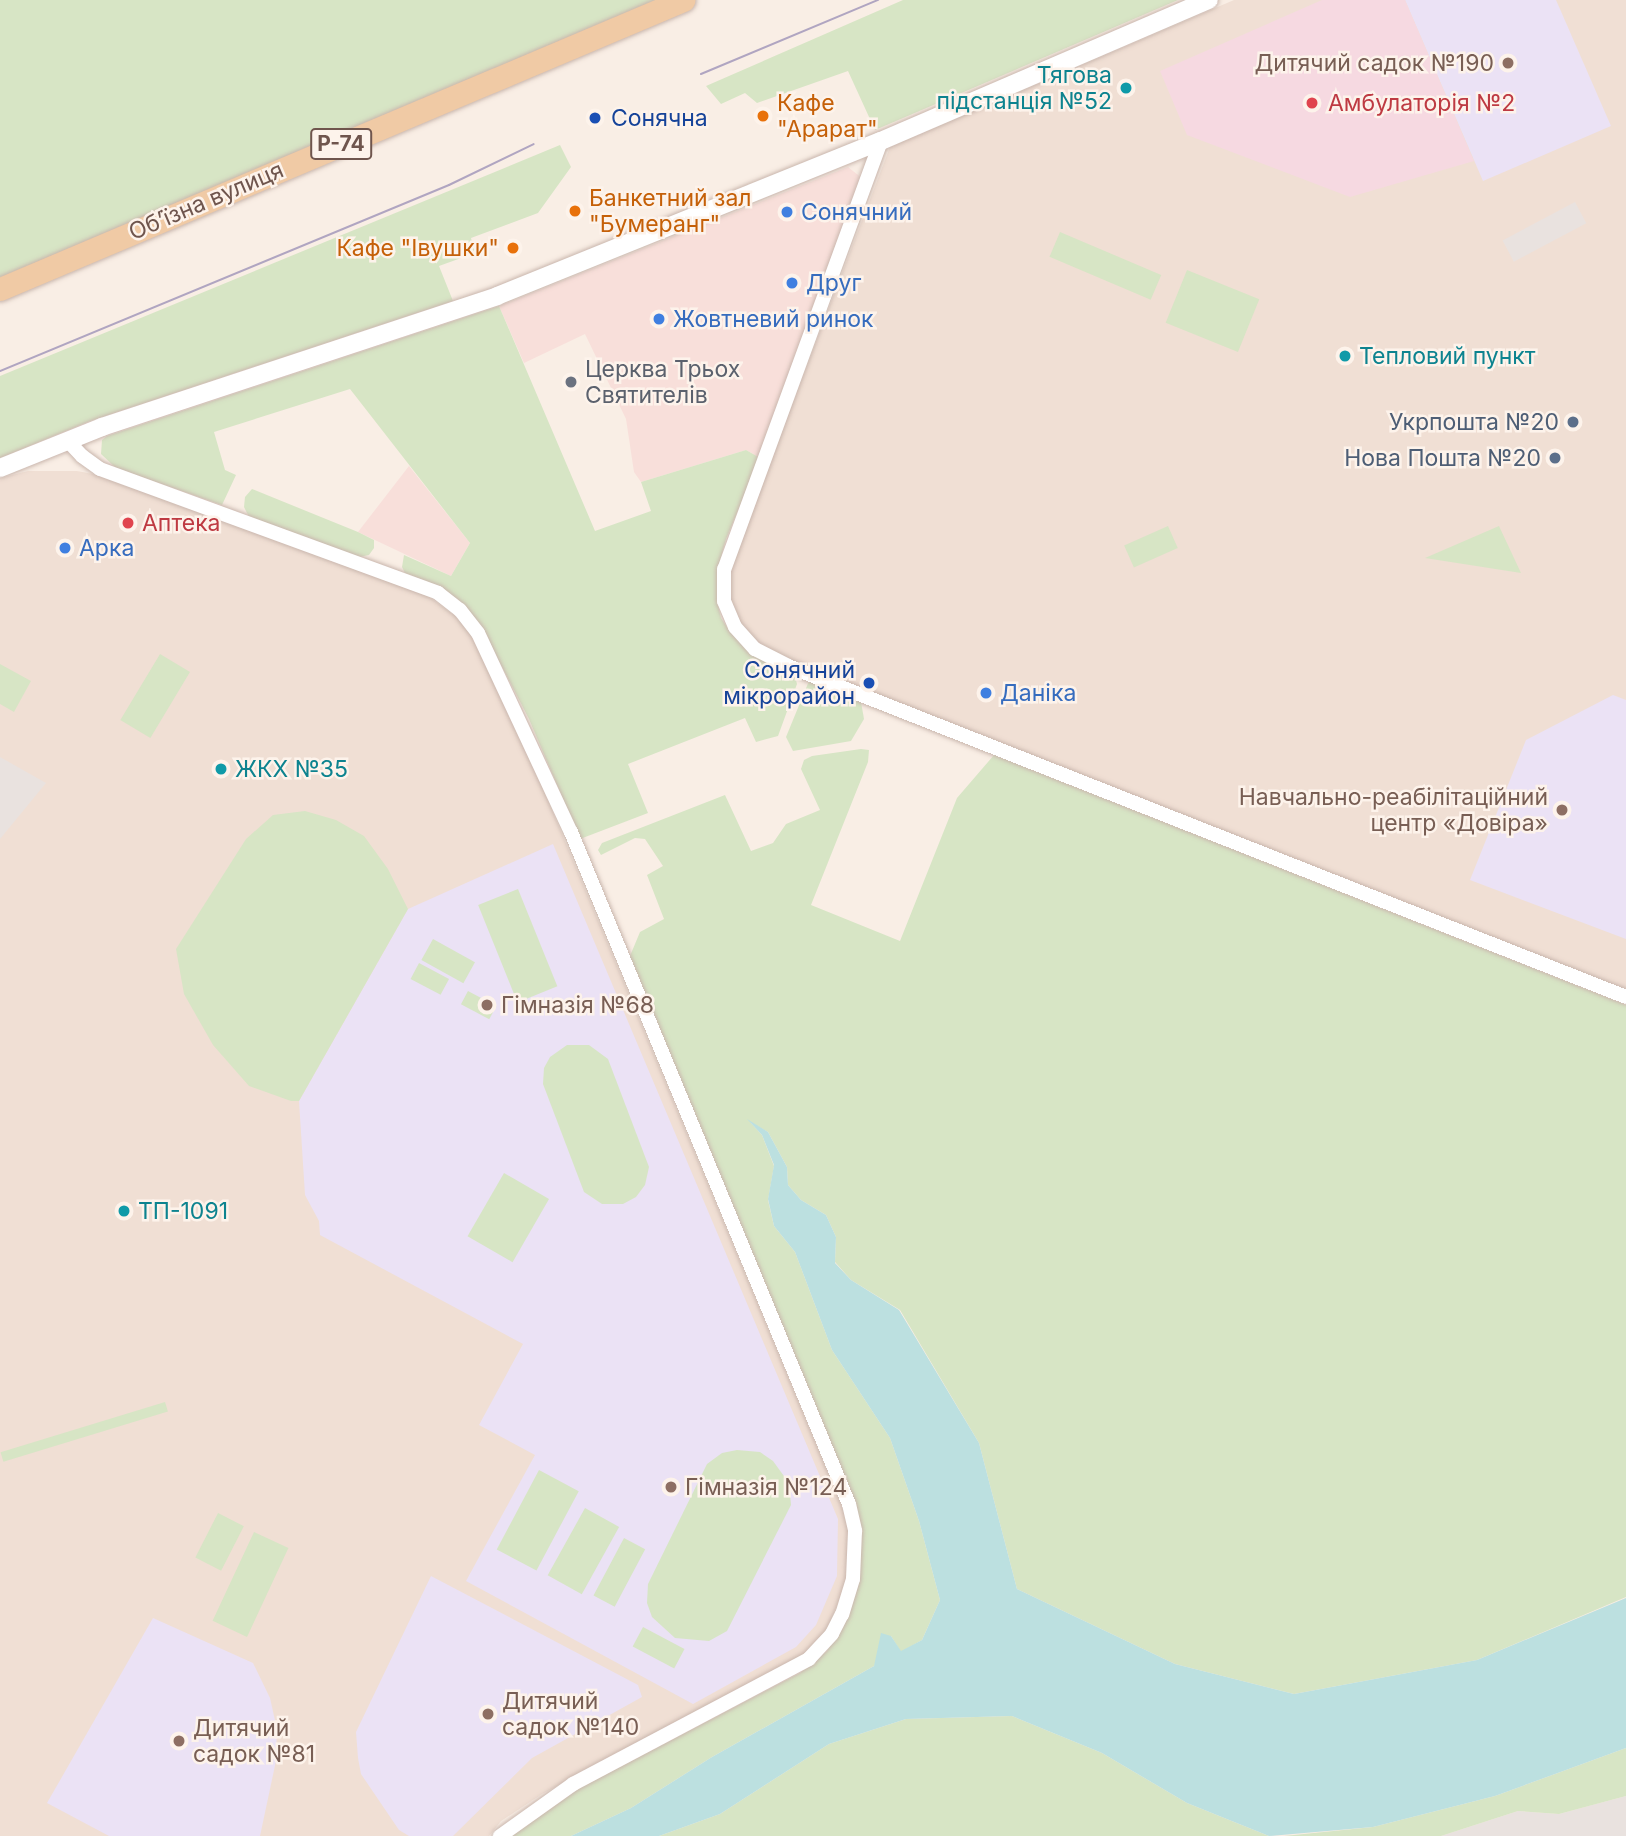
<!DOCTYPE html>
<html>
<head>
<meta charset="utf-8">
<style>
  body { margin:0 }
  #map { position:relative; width:1626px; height:1836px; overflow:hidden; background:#f9eee5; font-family:Inter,sans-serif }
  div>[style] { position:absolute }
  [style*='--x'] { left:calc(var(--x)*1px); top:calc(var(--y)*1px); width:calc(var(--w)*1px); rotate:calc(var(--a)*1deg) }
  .residential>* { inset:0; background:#f0dfd4 }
  .commercial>* { inset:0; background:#f8dfda }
  .industrial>* { inset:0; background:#e9e2df; transform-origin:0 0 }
  .education>* { inset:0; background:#ebe2f5 }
  .medical>* { inset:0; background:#f6d9e1 }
  .green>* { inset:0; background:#d7e5c5; transform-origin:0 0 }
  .water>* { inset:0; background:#bce0e0 }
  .roads { filter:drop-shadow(0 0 2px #c9b6ad) drop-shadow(0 0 2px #c9b6ad) }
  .minor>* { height:14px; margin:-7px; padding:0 7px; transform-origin:7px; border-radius:7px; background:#fff }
  .tertiary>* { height:18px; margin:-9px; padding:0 9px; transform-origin:9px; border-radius:9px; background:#fff }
  .primary>* { height:23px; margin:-11.5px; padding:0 11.5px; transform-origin:11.5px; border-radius:11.5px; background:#f0caa5 }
  .tram>* { height:2px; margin:-1px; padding:0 1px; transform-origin:1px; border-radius:1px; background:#b0a5c1 }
  .dots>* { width:19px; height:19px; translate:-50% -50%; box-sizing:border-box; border:4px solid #fdf3eb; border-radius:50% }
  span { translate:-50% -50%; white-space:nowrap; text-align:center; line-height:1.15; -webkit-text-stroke:5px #fdf3eb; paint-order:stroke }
  .shield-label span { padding:2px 5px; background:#fdf3eb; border:2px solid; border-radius:5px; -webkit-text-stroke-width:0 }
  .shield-label { font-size:21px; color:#6f554d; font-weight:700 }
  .education-label { font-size:23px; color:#785e54 }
  .right { translate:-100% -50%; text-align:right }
  .left { translate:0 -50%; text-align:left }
  .culture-label { font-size:23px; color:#0d838f }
  .food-label { font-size:23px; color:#c56008 }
  .health-label { font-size:23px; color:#be3a42 }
  .transit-label { font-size:23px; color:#164399 }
  .street-label { font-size:23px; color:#6f554d }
  .shop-label { font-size:23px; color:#366cbe }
  .worship-label { font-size:23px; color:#5b616d }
  .service-label { font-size:23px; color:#4e5e75 }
</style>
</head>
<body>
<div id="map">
  <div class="residential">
    <i style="clip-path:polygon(1234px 0,1626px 0,1626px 990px,793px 662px,759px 645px,740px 623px,730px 599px,730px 570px,740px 542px,890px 147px)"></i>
    <i style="clip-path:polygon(28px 471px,77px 471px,93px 474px,428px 596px,455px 616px,473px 637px,517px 726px,846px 1517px,849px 1533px,847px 1579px,827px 1631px,805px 1654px,542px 1794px,501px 1821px,489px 1836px,0 1836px,0 478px)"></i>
  </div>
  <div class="commercial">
    <i style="clip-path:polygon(848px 167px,863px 179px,760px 458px,746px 450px,641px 482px,634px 472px,626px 419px,585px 334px,524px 363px,499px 306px)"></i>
    <i style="clip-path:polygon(409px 466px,470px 543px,451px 576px,358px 532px)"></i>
  </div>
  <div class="industrial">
    <i style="left:1575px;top:202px;width:24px;height:82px;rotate:62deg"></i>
    <i style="clip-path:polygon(0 757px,46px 783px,0 839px)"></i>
    <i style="clip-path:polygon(1626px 1796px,1626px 1836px,1441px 1836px,1518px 1811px,1559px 1814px)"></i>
  </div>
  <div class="education">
    <i style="clip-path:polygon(1405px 0,1556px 0,1611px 126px,1483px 181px)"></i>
    <i style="clip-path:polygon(1613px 695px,1626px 700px,1626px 939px,1470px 880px,1526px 740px)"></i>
    <i style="clip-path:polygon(553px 844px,838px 1519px,837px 1576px,816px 1625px,796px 1647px,693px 1704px,466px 1581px,535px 1455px,479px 1425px,523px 1344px,320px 1235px,319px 1221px,305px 1195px,299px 1101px,408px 909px)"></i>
    <i style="clip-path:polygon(431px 1576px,638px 1685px,642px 1697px,532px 1758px,453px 1836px,409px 1836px,399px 1830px,361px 1774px,358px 1758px,356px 1732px)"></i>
    <i style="clip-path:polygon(153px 1618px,253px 1663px,270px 1698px,276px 1725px,277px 1756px,260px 1836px,109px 1836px,47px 1803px)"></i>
  </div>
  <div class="medical">
    <i style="clip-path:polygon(1322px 0,1405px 0,1474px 161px,1350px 197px,1187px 135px,1160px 71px)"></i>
  </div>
  <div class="green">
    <i style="clip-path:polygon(0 0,683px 0,0 289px)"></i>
    <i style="clip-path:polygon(903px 0,1178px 0,875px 130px,848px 71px,757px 103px,745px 93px,721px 104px,706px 86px)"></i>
    <i style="clip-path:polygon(560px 145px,571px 167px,538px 213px,471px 238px,475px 253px,439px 266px,453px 301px,90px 421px,0 458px,0 376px)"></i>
    <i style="left:1060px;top:232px;width:110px;height:27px;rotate:23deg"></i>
    <i style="left:1187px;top:270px;width:78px;height:57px;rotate:22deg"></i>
    <i style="clip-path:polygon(499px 306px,595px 531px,651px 511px,641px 482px,746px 450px,760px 458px,726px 539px,718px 568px,717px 601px,721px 618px,730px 632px,795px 676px,797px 684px,778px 736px,756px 742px,745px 718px,628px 764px,648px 813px,580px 839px,529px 719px,483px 630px,441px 588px,405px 573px,402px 567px,404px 555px,451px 576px,470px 543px,350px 389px,214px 432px,225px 470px,236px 475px,222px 505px,116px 468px,101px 454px,102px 440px,107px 436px)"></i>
    <i style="clip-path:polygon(252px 489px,358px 532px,374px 540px,374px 548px,369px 555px,359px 557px,249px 517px,244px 507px,245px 497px)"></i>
    <i style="left:1168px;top:526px;width:24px;height:48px;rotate:66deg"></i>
    <i style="clip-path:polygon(1499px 526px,1521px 573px,1425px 558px)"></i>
    <i style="left:160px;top:654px;width:35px;height:77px;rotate:31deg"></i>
    <i style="clip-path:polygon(0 664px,31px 681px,14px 712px,0 704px)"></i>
    <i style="clip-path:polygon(809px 681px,861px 702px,864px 719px,851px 741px,793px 751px,786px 737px)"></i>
    <i style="clip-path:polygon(861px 749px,869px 750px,868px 762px,811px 905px,900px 941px,957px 798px,994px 755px,1626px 1005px,1626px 1597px,1477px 1660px,1294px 1694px,1175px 1664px,1017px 1589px,979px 1443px,900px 1310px,851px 1280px,835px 1262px,836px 1237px,826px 1215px,801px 1200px,788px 1185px,787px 1167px,768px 1132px,750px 1122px,762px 1135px,774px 1166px,768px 1200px,774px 1226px,795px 1252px,832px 1350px,890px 1438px,919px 1521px,940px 1600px,922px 1640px,901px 1652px,891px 1636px,874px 1666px,712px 1757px,631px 1808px,571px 1836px,512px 1836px,580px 1788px,800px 1673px,827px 1651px,848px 1616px,855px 1502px,630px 956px,640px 932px,664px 919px,647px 875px,663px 866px,645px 839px,635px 838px,601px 855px,598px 850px,602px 843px,725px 795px,751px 851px,773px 843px,786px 824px,820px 810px,801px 769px,804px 760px,812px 756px)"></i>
    <i style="clip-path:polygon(305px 811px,336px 820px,364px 836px,388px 869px,408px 909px,299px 1101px,291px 1101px,249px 1086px,213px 1045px,184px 994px,176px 949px,246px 839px,273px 815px)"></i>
    <i style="left:518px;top:889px;width:105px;height:43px;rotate:68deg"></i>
    <i style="left:433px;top:939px;width:48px;height:24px;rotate:29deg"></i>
    <i style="left:419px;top:963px;width:34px;height:18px;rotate:28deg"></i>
    <i style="left:468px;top:991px;width:32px;height:15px;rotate:28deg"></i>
    <i style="clip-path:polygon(567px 1045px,589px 1045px,608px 1059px,649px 1167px,645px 1185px,636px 1197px,623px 1204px,602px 1204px,584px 1192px,543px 1084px,544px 1068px,550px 1057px)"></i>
    <i style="left:504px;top:1173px;width:52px;height:73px;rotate:30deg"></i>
    <i style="left:165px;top:1402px;width:10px;height:172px;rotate:73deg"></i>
    <i style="clip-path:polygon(737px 1450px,760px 1452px,773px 1461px,789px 1483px,791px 1505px,727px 1631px,709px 1641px,675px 1638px,652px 1617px,647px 1603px,648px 1584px,707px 1464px,722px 1453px)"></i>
    <i style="left:539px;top:1470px;width:45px;height:90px;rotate:28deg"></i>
    <i style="left:585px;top:1508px;width:39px;height:77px;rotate:29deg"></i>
    <i style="left:218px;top:1513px;width:29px;height:50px;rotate:27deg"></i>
    <i style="left:254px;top:1532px;width:38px;height:98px;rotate:25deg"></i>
    <i style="left:624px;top:1538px;width:24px;height:65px;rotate:28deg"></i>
    <i style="left:643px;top:1627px;width:47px;height:22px;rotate:28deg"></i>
    <i style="clip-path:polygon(1012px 1716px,1102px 1753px,1187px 1803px,1269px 1836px,659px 1836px,720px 1814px,829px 1744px,906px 1719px)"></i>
    <i style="clip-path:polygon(1626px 1748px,1626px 1796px,1559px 1814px,1518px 1811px,1441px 1836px,1284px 1836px,1373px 1827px,1495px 1796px)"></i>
  </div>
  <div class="water">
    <i style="clip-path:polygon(747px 1119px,768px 1132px,787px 1167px,788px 1185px,801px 1200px,826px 1215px,836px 1237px,835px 1263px,851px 1280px,899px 1310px,979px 1443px,1017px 1589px,1175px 1664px,1294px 1694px,1477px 1660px,1626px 1598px,1626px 1748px,1495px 1796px,1373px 1827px,1269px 1836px,1187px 1803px,1102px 1753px,1012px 1716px,906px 1719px,829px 1744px,720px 1814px,659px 1836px,571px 1836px,631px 1808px,712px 1757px,874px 1666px,881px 1633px,891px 1636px,901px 1651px,922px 1640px,940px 1600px,919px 1521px,890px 1438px,832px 1350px,795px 1252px,774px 1226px,768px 1199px,774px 1165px,762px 1135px)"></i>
  </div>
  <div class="roads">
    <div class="minor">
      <i style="--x:881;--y:141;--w:456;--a:110.1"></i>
      <i style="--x:724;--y:569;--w:32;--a:90"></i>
      <i style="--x:724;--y:601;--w:28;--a:67"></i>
      <i style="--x:735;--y:627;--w:30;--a:48"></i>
      <i style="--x:755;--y:649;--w:37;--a:27"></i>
      <i style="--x:788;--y:666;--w:901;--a:21.55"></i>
      <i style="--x:67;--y:440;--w:22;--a:47"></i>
      <i style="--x:82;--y:456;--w:22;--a:36"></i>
      <i style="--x:100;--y:469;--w:360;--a:20.1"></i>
      <i style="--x:438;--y:593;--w:28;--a:38"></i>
      <i style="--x:460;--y:610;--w:29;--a:52"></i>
      <i style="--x:478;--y:633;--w:220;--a:65"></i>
      <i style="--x:571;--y:832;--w:727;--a:67.53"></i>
      <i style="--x:849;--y:1504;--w:28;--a:77"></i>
      <i style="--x:855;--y:1531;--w:48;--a:92.4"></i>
      <i style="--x:853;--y:1579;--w:37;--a:107"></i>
      <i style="--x:842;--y:1614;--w:22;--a:117"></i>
      <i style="--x:832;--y:1634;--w:34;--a:133"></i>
      <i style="--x:809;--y:1659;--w:267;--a:152.1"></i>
      <i style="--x:573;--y:1784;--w:90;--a:144.5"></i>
    </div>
    <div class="tertiary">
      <i style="--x:0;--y:468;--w:110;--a:-21.9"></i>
      <i style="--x:102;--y:427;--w:416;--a:-18.3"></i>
      <i style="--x:497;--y:296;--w:414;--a:-22"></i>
      <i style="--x:881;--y:141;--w:357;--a:-23.3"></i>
    </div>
    <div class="primary">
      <i style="--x:0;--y:289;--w:742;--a:-22.93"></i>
    </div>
  </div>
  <div class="tram">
    <i style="--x:701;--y:74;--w:192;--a:-22.7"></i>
    <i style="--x:0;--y:371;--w:486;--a:-22.5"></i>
    <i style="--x:449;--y:185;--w:94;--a:-25.8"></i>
  </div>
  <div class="dots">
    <i style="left:1508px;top:63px;background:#8d6e63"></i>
    <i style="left:1126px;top:88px;background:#0f9aa8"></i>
    <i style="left:1312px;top:103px;background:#e0444e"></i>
    <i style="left:763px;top:116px;background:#e8710a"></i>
    <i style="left:595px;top:118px;background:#1a4fb4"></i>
    <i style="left:575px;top:211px;background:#e8710a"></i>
    <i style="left:787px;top:212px;background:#3f7fe0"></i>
    <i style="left:513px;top:248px;background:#e8710a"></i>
    <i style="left:792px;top:283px;background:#3f7fe0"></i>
    <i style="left:659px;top:319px;background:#3f7fe0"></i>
    <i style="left:1345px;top:356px;background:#0f9aa8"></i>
    <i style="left:571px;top:382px;background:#6b7280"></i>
    <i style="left:1573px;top:422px;background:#5c6f8a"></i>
    <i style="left:1555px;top:458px;background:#5c6f8a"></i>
    <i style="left:128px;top:523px;background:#e0444e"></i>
    <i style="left:65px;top:548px;background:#3f7fe0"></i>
    <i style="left:869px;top:683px;background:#1a4fb4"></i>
    <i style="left:986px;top:693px;background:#3f7fe0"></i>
    <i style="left:221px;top:769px;background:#0f9aa8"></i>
    <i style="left:1562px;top:810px;background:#8d6e63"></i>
    <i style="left:487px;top:1005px;background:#8d6e63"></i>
    <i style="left:124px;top:1211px;background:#0f9aa8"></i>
    <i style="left:671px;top:1487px;background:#8d6e63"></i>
    <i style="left:488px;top:1714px;background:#8d6e63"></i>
    <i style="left:179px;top:1741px;background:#8d6e63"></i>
  </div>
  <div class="shield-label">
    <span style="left:341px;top:144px">Р-74</span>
  </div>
  <div class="education-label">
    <span class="right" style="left:1494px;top:63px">Дитячий садок №190</span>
    <span class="right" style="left:1548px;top:810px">Навчально-реабілітаційний<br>центр «Довіра»</span>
    <span class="left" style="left:501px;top:1005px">Гімназія №68</span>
    <span class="left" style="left:685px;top:1487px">Гімназія №124</span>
    <span class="left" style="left:502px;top:1714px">Дитячий<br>садок №140</span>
    <span class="left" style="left:193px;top:1741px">Дитячий<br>садок №81</span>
  </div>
  <div class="culture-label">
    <span class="right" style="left:1112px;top:88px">Тягова<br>підстанція №52</span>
    <span class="left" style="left:1359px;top:356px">Тепловий пункт</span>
    <span class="left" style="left:235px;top:769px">ЖКХ №35</span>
    <span class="left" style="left:138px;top:1211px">ТП-1091</span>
  </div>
  <div class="food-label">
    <span class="left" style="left:777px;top:116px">Кафе<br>"Арарат"</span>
    <span class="left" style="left:589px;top:211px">Банкетний зал<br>"Бумеранг"</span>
    <span class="right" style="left:499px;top:248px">Кафе "Івушки"</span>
  </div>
  <div class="health-label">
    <span class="left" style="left:1328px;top:103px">Амбулаторія №2</span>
    <span class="left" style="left:142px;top:523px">Аптека</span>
  </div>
  <div class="transit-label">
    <span class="left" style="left:611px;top:118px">Сонячна</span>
    <span class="right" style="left:855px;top:683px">Сонячний<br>мікрорайон</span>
  </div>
  <div class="street-label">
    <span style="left:206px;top:201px;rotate:-23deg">Обʼїзна вулиця</span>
  </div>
  <div class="shop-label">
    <span class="left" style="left:801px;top:212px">Сонячний</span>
    <span class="left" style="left:806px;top:283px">Друг</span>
    <span class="left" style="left:673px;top:319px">Жовтневий ринок</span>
    <span class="left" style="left:79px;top:548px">Арка</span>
    <span class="left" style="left:1000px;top:693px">Даніка</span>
  </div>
  <div class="worship-label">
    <span class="left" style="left:585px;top:382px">Церква Трьох<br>Святителів</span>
  </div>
  <div class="service-label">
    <span class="right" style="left:1559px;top:422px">Укрпошта №20</span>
    <span class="right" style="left:1541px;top:458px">Нова Пошта №20</span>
  </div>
</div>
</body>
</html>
